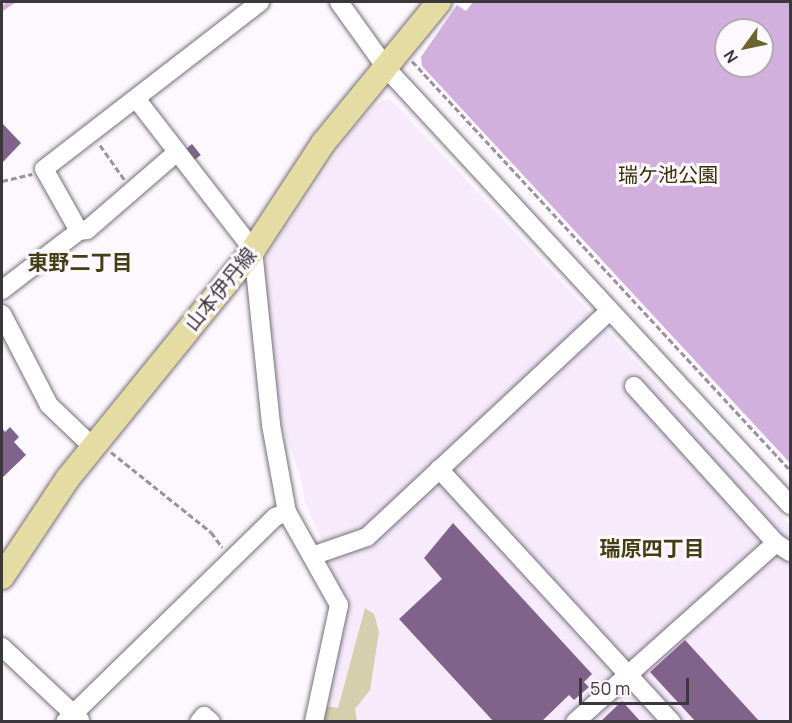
<!DOCTYPE html>
<html>
<head>
<meta charset="utf-8">
<style>
  body { margin:0 }
  #map { position:relative; width:792px; height:723px; overflow:hidden; background:#fdf8fe; font-family:Manrope,"Noto Sans JP",sans-serif }
  div>[style] { position:absolute }
  [style*='--x'] { left:calc(var(--x)*1px); top:calc(var(--y)*1px); width:calc(var(--w)*1px); rotate:calc(var(--a)*1deg) }
  .built>* { inset:0; background:#f6eafb }
  .green>* { inset:0; background:#d4d0ae }
  .water>* { inset:0; background:#d1b0dd }
  .stream>* { height:4.5px; margin:-2.25px; padding:0 2.25px; transform-origin:2.25px; border-radius:2.25px; background:#d1b0dd }
  .building>* { inset:0; background:#80628b; transform-origin:0 0 }
  .path>* { height:3px; margin-top:-1.5px; transform-origin:0; background:repeating-linear-gradient(90deg,#989499 0 6px,transparent 0 9px) }
  .roads { filter:drop-shadow(0 0 2px #756f78) drop-shadow(0 0 2px #756f78) }
  .minor>* { height:18px; margin:-9px; padding:0 9px; transform-origin:9px; border-radius:9px; background:#fff }
  .major>* { height:24px; margin:-12px; padding:0 12px; transform-origin:12px; border-radius:12px; background:#e4dca3 }
  span { translate:-50% -50%; white-space:nowrap; text-align:center; line-height:1.15; -webkit-text-stroke:6px #fdf8fe; paint-order:stroke }
  .park-label { font-size:20px; color:#363003 }
  .street-label { font-size:20px; color:#3a383b }
  .neighbourhood-label { font-size:21px; color:#443e14; font-weight:700 }
  .frame { position:absolute; inset:0; border:3px solid #3a383b; pointer-events:none }
  .north { position:absolute; left:714px; top:18px; width:60px; height:60px; box-sizing:border-box; background:#fdf8fe; border:2px solid #afabb0; border-radius:50%; rotate:237deg; font-size:16px; font-weight:700; line-height:24px; text-align:center; color:#3a383b }
  .north::after { content:''; display:block; margin:auto; width:21px; height:27px; background:#6b6430; clip-path:polygon(50% 0,100% 100%,50% 72%,0 100%) }
  .scale { position:absolute; left:579px; top:678px; width:110px; height:27px; box-sizing:border-box; border:3px solid #3a383b; border-top:0; padding-left:8px; font-size:18px; line-height:21px; white-space:nowrap; color:#3a383b; -webkit-text-stroke:4px #fdf8fe; paint-order:stroke }
</style>
</head>
<body>
<div id="map">
  <div class="built">
    <i style="clip-path:polygon(390px 99px,790px 526px,790px 721px,322px 721px,348px 601px,336px 585px,327px 551px,305px 503px,300px 475px,281px 423px,263px 261px,356px 125px,381px 101px)"></i>
  </div>
  <div class="green">
    <i style="clip-path:polygon(365px 608px,374px 614px,379px 632px,370px 690px,355px 709px,357px 721px,322px 722px,325px 706px,338px 708px)"></i>
  </div>
  <div class="water">
    <i style="clip-path:polygon(evenodd,473px 2px,790px 2px,790px 463px,422px 66px,421px 57px,457px 5px,466px 11px,473px 2px,726px 30px,762px 30px,762px 66px,726px 66px,726px 30px)"></i>
  </div>
  <div class="stream">
    <i style="--x:2;--y:8;--w:11;--a:-34"></i>
  </div>
  <div class="building">
    <i style="clip-path:polygon(2px 123px,21px 143px,2px 163px)"></i>
    <i style="left:192px;top:144px;width:14px;height:11px;rotate:51deg"></i>
    <i style="clip-path:polygon(10px 427px,19px 437px,14px 442px,26px 455px,2px 478px,2px 428px,5px 432px)"></i>
    <i style="clip-path:polygon(453px 523px,592px 674px,584px 682px,589px 687px,574px 700px,569px 695px,541px 722px,494px 722px,399px 619px,442px 579px,424px 558px)"></i>
    <i style="clip-path:polygon(685px 640px,760px 722px,696px 722px,650px 672px)"></i>
    <i style="clip-path:polygon(622px 701px,641px 722px,600px 722px)"></i>
  </div>
  <div class="path">
    <i style="--x:412;--y:61;--w:557;--a:47.26"></i>
    <i style="--x:100;--y:145;--w:42;--a:54.8"></i>
    <i style="--x:2;--y:181;--w:31;--a:-13"></i>
    <i style="--x:111;--y:452;--w:128;--a:38.7"></i>
    <i style="--x:211;--y:532;--w:19;--a:54"></i>
  </div>
  <div class="roads">
    <div class="minor">
      <i style="--x:339;--y:2;--w:82;--a:54.4"></i>
      <i style="--x:387;--y:69;--w:594;--a:47.25"></i>
      <i style="--x:138;--y:101;--w:188;--a:52.3"></i>
      <i style="--x:253;--y:250;--w:176;--a:84.1"></i>
      <i style="--x:271;--y:425;--w:88;--a:79.6"></i>
      <i style="--x:287;--y:512;--w:107;--a:60.8"></i>
      <i style="--x:339;--y:605;--w:120;--a:102.1"></i>
      <i style="--x:79;--y:231;--w:71;--a:-119.4"></i>
      <i style="--x:44;--y:169;--w:273;--a:-37.7"></i>
      <i style="--x:2;--y:290;--w:97;--a:-37.5"></i>
      <i style="--x:79;--y:231;--w:8;--a:-7"></i>
      <i style="--x:87;--y:230;--w:119;--a:-40.9"></i>
      <i style="--x:2;--y:314;--w:102;--a:62.7"></i>
      <i style="--x:49;--y:405;--w:61;--a:43.7"></i>
      <i style="--x:634;--y:386;--w:212;--a:47.9"></i>
      <i style="--x:776;--y:543;--w:17;--a:33"></i>
      <i style="--x:439;--y:469;--w:344;--a:47.4"></i>
      <i style="--x:312;--y:556;--w:58;--a:-19.1"></i>
      <i style="--x:367;--y:537;--w:331;--a:-43"></i>
      <i style="--x:2;--y:647;--w:107;--a:43.1"></i>
      <i style="--x:65;--y:722;--w:293;--a:-44.3"></i>
      <i style="--x:275;--y:517;--w:13;--a:-23"></i>
      <i style="--x:199;--y:722;--w:8;--a:-50"></i>
      <i style="--x:204;--y:716;--w:9;--a:41"></i>
      <i style="--x:575;--y:722;--w:269;--a:-41.7"></i>
    </div>
    <div class="major">
      <i style="--x:2;--y:577;--w:119;--a:-56.3"></i>
      <i style="--x:68;--y:478;--w:294;--a:-50.9"></i>
      <i style="--x:253;--y:250;--w:129;--a:-56.7"></i>
      <i style="--x:324;--y:142;--w:181;--a:-50.6"></i>
    </div>
  </div>
  <div class="park-label">
    <span style="left:668px;top:174px">瑞ケ池公園</span>
  </div>
  <div class="street-label">
    <span style="left:220px;top:289px;rotate:-51deg">山本伊丹線</span>
  </div>
  <div class="neighbourhood-label">
    <span style="left:80px;top:262px">東野二丁目</span>
    <span style="left:652px;top:548px">瑞原四丁目</span>
  </div>
  <div class="frame"></div>
  <div class="north">N</div>
  <div class="scale">50 m</div>
</div>
</body>
</html>
